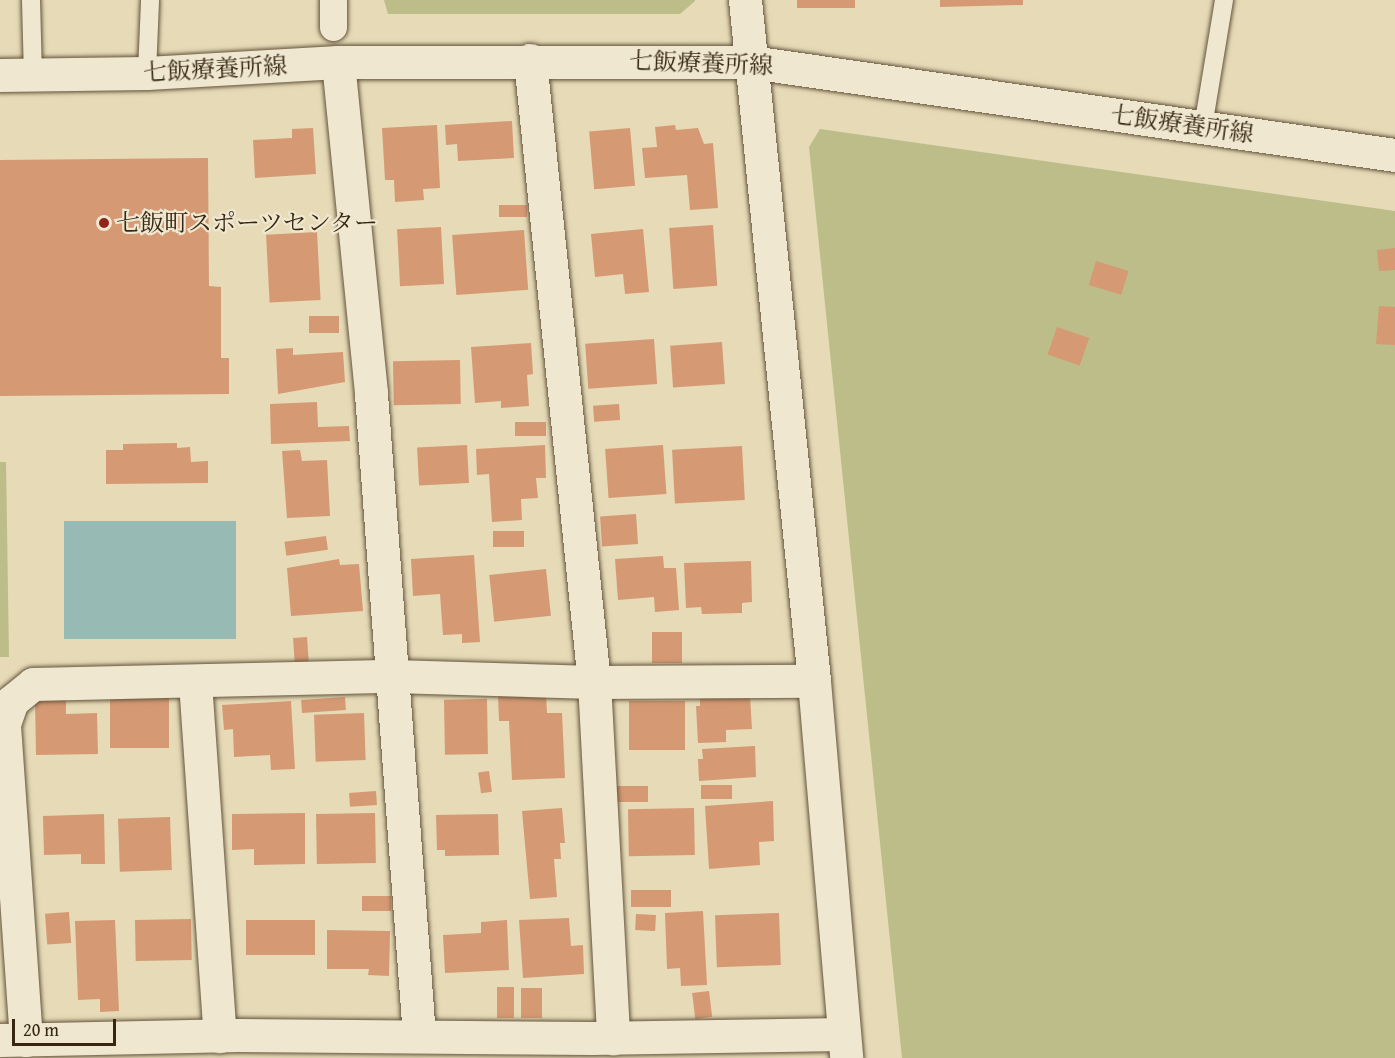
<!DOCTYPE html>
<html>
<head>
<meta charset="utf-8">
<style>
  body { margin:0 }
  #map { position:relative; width:1395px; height:1058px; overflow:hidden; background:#e6dab7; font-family:"Gentium Book Plus","Noto Serif JP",serif }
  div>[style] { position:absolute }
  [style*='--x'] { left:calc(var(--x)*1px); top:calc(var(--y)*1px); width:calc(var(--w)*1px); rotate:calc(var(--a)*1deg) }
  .green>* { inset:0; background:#bdbd89 }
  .water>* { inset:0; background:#97bab4; transform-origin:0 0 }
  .building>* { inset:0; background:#d59974; transform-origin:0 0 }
  .roads { filter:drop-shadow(0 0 2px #63543b) drop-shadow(0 0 2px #63543b) }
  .service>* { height:18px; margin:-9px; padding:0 9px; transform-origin:9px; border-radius:9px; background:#efe7d0 }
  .pedestrian>* { height:27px; margin:-13.5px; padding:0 13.5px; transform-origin:13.5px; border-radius:13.5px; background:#efe7d0 }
  .minor>* { height:33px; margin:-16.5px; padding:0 16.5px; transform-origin:16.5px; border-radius:16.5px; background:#efe7d0 }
  .tertiary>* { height:33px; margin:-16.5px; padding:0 16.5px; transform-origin:16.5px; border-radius:16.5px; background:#efe7d0 }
  .secondary>* { height:33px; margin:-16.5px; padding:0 16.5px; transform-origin:16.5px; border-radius:16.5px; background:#efe7d0 }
  .dots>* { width:16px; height:16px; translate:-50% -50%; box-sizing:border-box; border:3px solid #efe7d0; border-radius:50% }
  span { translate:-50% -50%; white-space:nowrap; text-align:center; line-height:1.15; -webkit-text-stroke:4.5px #efe7d0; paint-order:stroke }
  .street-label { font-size:24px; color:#372712 }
  .poi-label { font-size:24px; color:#372712 }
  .left { translate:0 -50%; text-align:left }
  .scale { position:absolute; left:12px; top:1019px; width:104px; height:27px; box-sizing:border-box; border:3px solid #372712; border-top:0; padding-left:8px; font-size:18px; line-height:21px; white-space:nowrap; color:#372712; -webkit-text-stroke:4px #efe7d0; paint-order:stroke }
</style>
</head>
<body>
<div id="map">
  <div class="green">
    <i style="clip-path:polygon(384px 0,695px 0,695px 1px,680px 14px,388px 14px)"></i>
    <i style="clip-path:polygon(820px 129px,1395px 211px,1395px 1058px,902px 1058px,809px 147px)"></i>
    <i style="clip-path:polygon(0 462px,6px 462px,9px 657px,0 657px)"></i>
  </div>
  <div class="water">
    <i style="left:64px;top:521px;width:172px;height:118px"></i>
  </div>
  <div class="building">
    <i style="left:797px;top:0;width:58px;height:8px"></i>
    <i style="clip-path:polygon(940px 0,1023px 0,1023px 5px,940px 7px)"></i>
    <i style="clip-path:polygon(512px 121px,514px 158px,458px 161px,457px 144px,446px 145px,445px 125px)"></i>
    <i style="clip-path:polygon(437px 125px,440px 188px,423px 189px,424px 200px,395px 202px,394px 180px,385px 180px,382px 128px)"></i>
    <i style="clip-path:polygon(675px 125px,676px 130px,698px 128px,704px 144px,713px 143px,718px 208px,690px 210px,687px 175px,645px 178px,642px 148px,657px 147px,655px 127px)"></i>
    <i style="clip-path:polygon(313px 128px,316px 174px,255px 178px,253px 140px,292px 138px,292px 129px)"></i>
    <i style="left:630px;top:128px;width:58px;height:41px;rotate:85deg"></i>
    <i style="clip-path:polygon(208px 158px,209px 286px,221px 287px,221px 358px,229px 358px,229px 394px,0 396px,0 160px)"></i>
    <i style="left:527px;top:205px;width:12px;height:28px;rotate:90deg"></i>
    <i style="left:713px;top:225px;width:61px;height:44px;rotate:86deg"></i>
    <i style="left:441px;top:227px;width:57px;height:44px;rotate:87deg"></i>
    <i style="clip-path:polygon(643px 229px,649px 292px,625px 294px,623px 274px,595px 277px,591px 234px)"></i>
    <i style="left:524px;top:230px;width:60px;height:72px;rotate:86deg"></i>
    <i style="left:317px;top:232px;width:68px;height:51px;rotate:87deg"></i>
    <i style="clip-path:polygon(1395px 248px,1395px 270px,1379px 271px,1377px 250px)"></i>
    <i style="left:1096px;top:261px;width:34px;height:25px;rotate:17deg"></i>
    <i style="clip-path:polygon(1379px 306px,1395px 307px,1395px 345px,1376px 344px)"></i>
    <i style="left:339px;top:316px;width:17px;height:30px;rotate:90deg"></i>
    <i style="left:1057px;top:327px;width:34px;height:29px;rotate:19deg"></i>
    <i style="left:654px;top:339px;width:45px;height:69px;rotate:86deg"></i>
    <i style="left:722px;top:342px;width:42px;height:52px;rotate:86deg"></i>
    <i style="clip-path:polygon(531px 343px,533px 374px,527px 375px,529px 406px,501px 408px,501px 401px,475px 403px,471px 347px)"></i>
    <i style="clip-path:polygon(293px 348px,293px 355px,343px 352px,345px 382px,278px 394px,276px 349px)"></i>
    <i style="left:460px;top:360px;width:44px;height:67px;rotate:89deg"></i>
    <i style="clip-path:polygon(317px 402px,318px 427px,349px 426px,350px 441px,271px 444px,270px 404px)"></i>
    <i style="left:619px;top:404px;width:16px;height:26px;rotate:86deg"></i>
    <i style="left:546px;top:422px;width:14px;height:31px;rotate:90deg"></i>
    <i style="clip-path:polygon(177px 443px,177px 448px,190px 447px,191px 462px,208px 461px,208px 483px,106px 484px,106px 450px,123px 450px,123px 444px)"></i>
    <i style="left:467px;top:445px;width:38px;height:50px;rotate:87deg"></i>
    <i style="clip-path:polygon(545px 445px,546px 478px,536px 478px,538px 498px,521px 499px,522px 520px,492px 522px,489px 474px,477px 475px,476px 449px)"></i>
    <i style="left:663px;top:445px;width:49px;height:58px;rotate:86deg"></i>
    <i style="left:742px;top:446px;width:54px;height:70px;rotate:87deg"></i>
    <i style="clip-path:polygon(300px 450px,302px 461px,327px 460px,330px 516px,287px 518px,282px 451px)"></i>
    <i style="left:636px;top:514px;width:30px;height:36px;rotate:86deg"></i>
    <i style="left:524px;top:531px;width:16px;height:31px;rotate:90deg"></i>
    <i style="left:326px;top:536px;width:14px;height:42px;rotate:82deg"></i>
    <i style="clip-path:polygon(474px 555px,480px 642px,462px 643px,462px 634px,443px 635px,440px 594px,413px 596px,411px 559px)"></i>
    <i style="clip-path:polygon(663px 556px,664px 568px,676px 568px,679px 610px,655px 612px,654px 597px,618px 600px,615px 559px)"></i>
    <i style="clip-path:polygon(339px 559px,340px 565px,359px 564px,363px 611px,291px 616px,287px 568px)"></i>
    <i style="clip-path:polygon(751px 561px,752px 602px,742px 603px,742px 613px,702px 614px,701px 607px,686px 608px,684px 563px)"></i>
    <i style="left:546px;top:569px;width:47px;height:57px;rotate:84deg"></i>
    <i style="left:652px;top:632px;width:30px;height:31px"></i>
    <i style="left:307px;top:637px;width:27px;height:14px;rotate:86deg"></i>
    <i style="clip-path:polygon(546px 694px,547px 713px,562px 713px,565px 778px,512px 780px,509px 721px,499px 721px,498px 696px)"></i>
    <i style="left:110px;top:696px;width:59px;height:52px"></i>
    <i style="clip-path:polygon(750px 696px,752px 729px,726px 730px,726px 742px,698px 743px,696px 706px,700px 706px,700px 698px)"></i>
    <i style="left:345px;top:697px;width:13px;height:44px;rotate:86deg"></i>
    <i style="clip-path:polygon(35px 699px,66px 699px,66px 714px,97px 713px,98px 754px,36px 755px)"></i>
    <i style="left:487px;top:699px;width:55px;height:43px;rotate:89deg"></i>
    <i style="clip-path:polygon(291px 701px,295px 769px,271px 770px,270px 755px,234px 757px,233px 729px,224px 730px,222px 705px)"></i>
    <i style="left:629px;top:701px;width:56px;height:49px"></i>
    <i style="left:364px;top:713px;width:47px;height:50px;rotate:88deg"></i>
    <i style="clip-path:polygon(755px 746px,756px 777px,699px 781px,698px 759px,703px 759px,702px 749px)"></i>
    <i style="left:489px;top:771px;width:21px;height:11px;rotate:82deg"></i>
    <i style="left:732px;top:785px;width:14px;height:31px;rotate:90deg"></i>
    <i style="left:617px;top:786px;width:31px;height:16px"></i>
    <i style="left:376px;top:791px;width:14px;height:27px;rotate:86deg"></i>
    <i style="clip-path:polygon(773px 801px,774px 841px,759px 842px,760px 865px,709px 869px,705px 806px)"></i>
    <i style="clip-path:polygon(562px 808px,565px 843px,560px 843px,561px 859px,554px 859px,557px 897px,530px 899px,522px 811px)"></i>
    <i style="left:694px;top:808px;width:47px;height:66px;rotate:89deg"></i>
    <i style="clip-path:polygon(305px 813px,305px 864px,254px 865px,254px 849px,232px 850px,232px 814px)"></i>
    <i style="left:375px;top:813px;width:50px;height:59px;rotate:89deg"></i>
    <i style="clip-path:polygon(104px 814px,105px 864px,81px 864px,81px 854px,44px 855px,43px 816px)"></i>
    <i style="clip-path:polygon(498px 814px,499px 855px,445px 856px,445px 850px,437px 850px,436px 815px)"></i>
    <i style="left:170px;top:817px;width:53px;height:52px;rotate:88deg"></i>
    <i style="left:671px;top:890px;width:17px;height:40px;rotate:90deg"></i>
    <i style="left:362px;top:896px;width:29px;height:15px"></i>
    <i style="clip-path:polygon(703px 911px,707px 985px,681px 986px,680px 968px,667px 969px,665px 913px)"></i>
    <i style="left:69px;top:912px;width:31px;height:24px;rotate:86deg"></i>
    <i style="left:779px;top:913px;width:52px;height:64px;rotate:88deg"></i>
    <i style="left:636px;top:914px;width:20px;height:16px;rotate:3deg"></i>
    <i style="clip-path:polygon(569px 918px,571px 946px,583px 945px,584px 974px,523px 978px,519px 920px)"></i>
    <i style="left:191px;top:919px;width:41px;height:56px;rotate:89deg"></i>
    <i style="clip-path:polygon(115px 920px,119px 1011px,100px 1012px,100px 999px,78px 1000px,75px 921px)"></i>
    <i style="left:246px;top:920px;width:69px;height:35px"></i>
    <i style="clip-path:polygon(507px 920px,509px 970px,445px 973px,443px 935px,481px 933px,481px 922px)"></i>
    <i style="clip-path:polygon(327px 930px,390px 931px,389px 976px,368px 975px,369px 969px,327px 969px)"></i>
    <i style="left:497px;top:987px;width:17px;height:31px"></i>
    <i style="left:521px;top:988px;width:21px;height:30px"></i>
    <i style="left:709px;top:991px;width:26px;height:17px;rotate:83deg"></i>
  </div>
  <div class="roads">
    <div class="service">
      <i style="--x:31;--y:0;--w:74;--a:88.5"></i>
      <i style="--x:147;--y:73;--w:73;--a:-87.6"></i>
      <i style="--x:1203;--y:127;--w:129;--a:-80.6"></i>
    </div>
    <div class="pedestrian">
      <i style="--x:333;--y:0;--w:27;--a:90"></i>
    </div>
    <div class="minor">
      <i style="--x:530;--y:60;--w:625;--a:84.13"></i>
      <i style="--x:594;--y:682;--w:357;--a:86.9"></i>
      <i style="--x:338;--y:62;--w:334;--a:84.3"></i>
      <i style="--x:371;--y:394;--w:644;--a:85.72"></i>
      <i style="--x:195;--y:682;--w:355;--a:86"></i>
      <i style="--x:0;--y:1040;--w:238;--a:-1.2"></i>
      <i style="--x:238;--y:1035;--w:353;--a:0.5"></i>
      <i style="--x:591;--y:1038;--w:253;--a:-0.9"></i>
      <i style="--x:26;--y:1040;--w:317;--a:-94"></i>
      <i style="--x:4;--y:724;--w:24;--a:-71"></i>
      <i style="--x:12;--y:701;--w:27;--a:-39"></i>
      <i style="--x:33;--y:684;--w:360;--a:-1.3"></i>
      <i style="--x:393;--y:676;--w:201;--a:1.7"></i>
      <i style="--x:594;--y:682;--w:220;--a:-0.3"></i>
    </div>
    <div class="tertiary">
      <i style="--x:745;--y:0;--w:684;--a:84.21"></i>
      <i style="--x:814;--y:681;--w:378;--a:85.1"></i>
    </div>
    <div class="secondary">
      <i style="--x:0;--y:75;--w:147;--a:-0.8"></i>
      <i style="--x:147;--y:73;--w:191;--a:-3.3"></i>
      <i style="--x:338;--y:62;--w:413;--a:0"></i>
      <i style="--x:751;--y:62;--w:651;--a:8.22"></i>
    </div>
  </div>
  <div class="dots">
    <i style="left:104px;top:223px;background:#8f2418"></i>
  </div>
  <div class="street-label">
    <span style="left:701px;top:63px;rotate:2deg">七飯療養所線</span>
    <span style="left:215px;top:69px;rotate:-3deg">七飯療養所線</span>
    <span style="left:1182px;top:124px;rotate:8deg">七飯療養所線</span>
  </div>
  <div class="poi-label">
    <span class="left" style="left:116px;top:223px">七飯町スポーツセンター</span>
  </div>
  <div class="scale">20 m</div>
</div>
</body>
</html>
